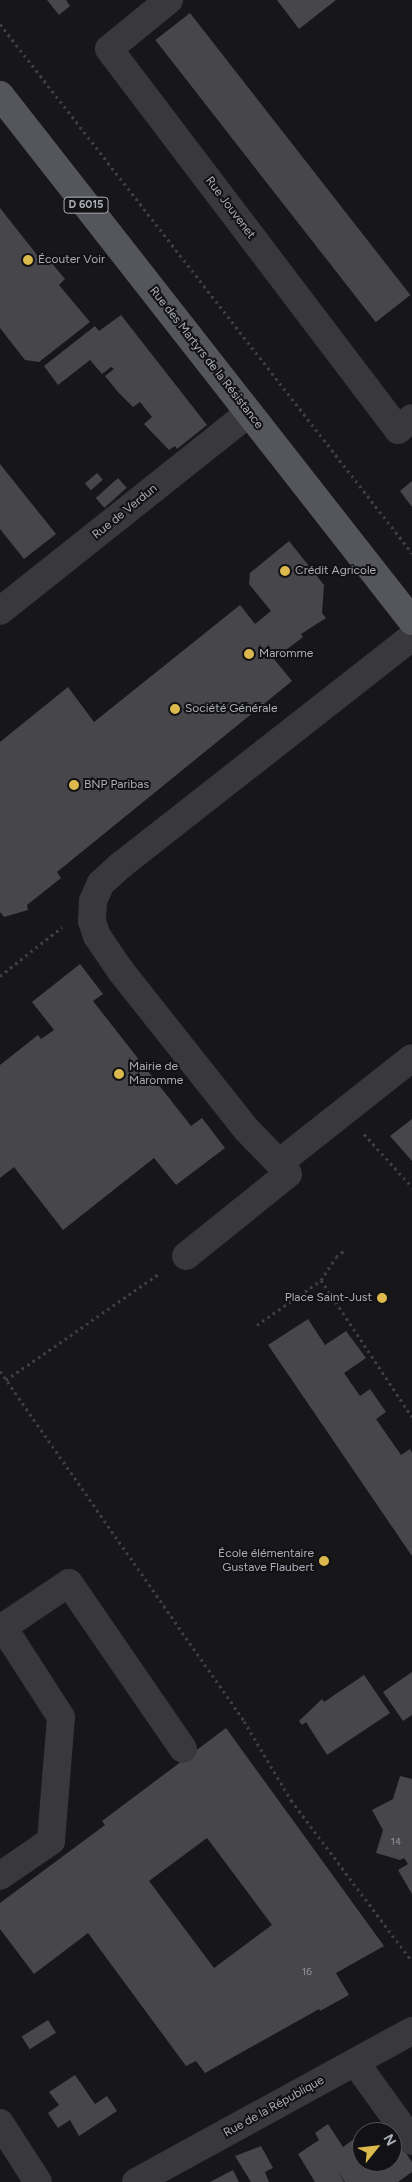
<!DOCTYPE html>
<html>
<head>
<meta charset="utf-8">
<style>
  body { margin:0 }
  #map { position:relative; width:412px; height:2182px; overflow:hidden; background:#171719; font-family:Figtree,sans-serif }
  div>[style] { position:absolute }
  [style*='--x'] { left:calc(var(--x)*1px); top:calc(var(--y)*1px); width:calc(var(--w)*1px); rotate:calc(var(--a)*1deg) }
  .building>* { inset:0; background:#47474b; transform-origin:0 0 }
  .path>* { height:3px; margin-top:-1.5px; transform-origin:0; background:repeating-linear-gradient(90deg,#3f4044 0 2.5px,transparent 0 6.5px) }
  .minor>* { height:28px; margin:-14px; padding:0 14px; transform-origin:14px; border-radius:14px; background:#39393d }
  .major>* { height:28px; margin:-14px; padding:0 14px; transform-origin:14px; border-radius:14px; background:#55565c }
  .dots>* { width:14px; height:14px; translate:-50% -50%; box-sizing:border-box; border:2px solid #121214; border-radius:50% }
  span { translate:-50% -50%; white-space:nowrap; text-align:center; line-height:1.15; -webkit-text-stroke:4px #121214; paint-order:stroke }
  .number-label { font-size:10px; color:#92949c }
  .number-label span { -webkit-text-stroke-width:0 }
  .shield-label span { padding:1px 4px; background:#121214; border:1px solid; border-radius:4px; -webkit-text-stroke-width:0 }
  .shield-label { font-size:11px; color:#abaeb7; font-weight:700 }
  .street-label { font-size:12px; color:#abaeb7 }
  .poi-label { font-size:12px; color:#abaeb7 }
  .left { translate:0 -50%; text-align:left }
  .right { translate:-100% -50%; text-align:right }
  .north { position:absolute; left:352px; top:2122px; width:50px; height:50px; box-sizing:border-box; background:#121214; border:1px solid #4f5055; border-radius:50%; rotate:61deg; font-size:14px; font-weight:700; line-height:20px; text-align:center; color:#abaeb7 }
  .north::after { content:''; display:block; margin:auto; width:18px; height:22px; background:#dcb94c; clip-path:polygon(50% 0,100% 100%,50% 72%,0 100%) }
</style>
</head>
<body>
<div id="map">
  <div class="building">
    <i style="clip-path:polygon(47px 0,66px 0,70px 6px,59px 15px)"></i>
    <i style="clip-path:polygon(277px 0,336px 0,299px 29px)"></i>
    <i style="left:190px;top:13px;width:358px;height:44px;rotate:52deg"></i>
    <i style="clip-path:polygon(0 208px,45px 265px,50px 261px,65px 279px,59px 285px,90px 322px,39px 362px,25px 360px,0 328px)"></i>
    <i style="clip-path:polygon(121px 315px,207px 425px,177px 449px,175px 446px,169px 450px,144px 424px,152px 417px,140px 402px,133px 407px,118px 392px,105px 376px,114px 369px,111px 367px,102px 374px,90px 360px,58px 385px,44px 366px,95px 326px,99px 331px)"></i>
    <i style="clip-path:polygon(0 464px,56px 534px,24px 559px,0 529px)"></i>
    <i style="left:97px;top:473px;width:9px;height:16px;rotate:49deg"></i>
    <i style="left:118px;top:478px;width:13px;height:30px;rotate:48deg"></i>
    <i style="clip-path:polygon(412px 481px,412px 507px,400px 491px)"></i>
    <i style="clip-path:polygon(289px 541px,324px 585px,322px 613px,326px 618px,301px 634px,303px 637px,274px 659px,292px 681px,57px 872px,61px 878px,27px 905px,28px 910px,4px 917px,0 912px,0 742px,68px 687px,94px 722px,240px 605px,255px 624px,271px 611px,249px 584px,250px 573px)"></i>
    <i style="clip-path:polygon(80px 964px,103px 994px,93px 1001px,191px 1126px,202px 1118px,225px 1148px,176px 1185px,154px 1158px,63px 1230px,14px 1167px,0 1178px,0 1065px,38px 1035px,41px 1039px,54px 1030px,32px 1002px)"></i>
    <i style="clip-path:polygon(412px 1119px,412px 1161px,390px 1136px)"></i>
    <i style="clip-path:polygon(308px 1319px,325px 1345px,346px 1331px,366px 1358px,344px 1373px,360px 1396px,370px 1389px,386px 1412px,376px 1419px,401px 1455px,410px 1449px,412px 1453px,412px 1556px,268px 1345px)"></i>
    <i style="clip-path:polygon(412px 1672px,412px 1715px,403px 1721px,383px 1692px)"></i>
    <i style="clip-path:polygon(364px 1675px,390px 1713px,327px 1755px,306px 1722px,302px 1725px,299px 1721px,322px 1699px,324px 1702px)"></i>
    <i style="clip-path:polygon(evenodd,226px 1728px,384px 1946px,336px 1973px,349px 1995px,320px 2011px,319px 2009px,205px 2073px,196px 2061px,186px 2066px,88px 1933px,34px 1974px,0 1929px,0 1903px,105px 1825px,102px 1821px,226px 1728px,207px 1838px,272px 1925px,214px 1968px,149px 1881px,207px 1838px)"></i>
    <i style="clip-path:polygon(400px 1776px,412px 1779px,412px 1894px,398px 1870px,408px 1864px,404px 1858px,400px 1860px,376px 1853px,383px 1830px,372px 1810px,393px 1799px)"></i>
    <i style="left:48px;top:2020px;width:15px;height:31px;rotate:58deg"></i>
    <i style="clip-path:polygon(75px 2075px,95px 2104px,107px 2096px,117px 2111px,79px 2136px,70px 2120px,58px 2128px,48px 2113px,59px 2105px,49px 2092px)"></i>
    <i style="clip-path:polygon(328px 2124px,343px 2147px,362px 2133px,362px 2162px,392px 2162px,392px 2132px,412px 2162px,412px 2172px,398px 2182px,345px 2182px,337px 2170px,344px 2182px,315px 2182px,298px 2154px,319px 2140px,315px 2133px)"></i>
    <i style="clip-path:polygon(261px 2146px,273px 2168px,265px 2172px,269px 2182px,251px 2182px,235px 2156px)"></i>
    <i style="clip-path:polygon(233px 2170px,239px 2182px,210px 2182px)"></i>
  </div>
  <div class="path">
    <i style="--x:0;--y:24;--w:671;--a:52.09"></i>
    <i style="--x:0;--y:976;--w:79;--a:-38.3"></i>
    <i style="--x:364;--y:1134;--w:72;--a:47.8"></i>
    <i style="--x:321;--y:1280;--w:164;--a:56.4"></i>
    <i style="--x:257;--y:1325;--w:78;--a:-35.1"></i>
    <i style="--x:321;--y:1280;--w:27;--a:-57"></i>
    <i style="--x:336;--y:1257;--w:11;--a:-38"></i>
    <i style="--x:0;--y:1371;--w:427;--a:55.1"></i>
    <i style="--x:244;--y:1721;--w:92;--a:59.3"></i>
    <i style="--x:291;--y:1800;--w:201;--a:53.1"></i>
    <i style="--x:6;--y:1380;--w:188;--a:-34.8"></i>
  </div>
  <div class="minor">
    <i style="--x:169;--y:0;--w:77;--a:140.8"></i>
    <i style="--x:109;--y:49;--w:478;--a:52.8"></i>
    <i style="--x:398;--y:430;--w:18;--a:-41"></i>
    <i style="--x:0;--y:611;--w:318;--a:-38.5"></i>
    <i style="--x:412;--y:637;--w:370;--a:141.9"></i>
    <i style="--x:121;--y:865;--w:27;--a:138"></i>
    <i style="--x:101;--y:883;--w:20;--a:114"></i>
    <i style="--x:93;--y:901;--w:20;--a:93"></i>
    <i style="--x:92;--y:921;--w:16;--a:72"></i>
    <i style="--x:97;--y:936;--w:41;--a:55.9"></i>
    <i style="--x:120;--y:970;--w:204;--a:51.6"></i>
    <i style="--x:247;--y:1130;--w:46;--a:45.9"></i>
    <i style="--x:279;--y:1163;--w:169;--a:-38.3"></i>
    <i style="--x:186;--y:1256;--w:131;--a:-38.8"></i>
    <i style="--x:0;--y:1876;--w:62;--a:-34.5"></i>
    <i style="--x:51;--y:1841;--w:124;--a:-85.4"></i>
    <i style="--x:61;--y:1717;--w:107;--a:-122.8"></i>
    <i style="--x:3;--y:1627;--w:79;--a:-33.7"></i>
    <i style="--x:69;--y:1583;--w:201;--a:55.5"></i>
    <i style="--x:355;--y:2062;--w:97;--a:54.2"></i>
    <i style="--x:0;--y:2123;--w:70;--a:57.2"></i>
    <i style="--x:136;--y:2182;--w:315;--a:-28.7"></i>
  </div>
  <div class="major">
    <i style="--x:0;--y:95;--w:668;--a:51.93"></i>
  </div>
  <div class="dots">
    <i style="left:28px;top:260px;background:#dcb94c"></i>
    <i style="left:285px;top:571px;background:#dcb94c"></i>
    <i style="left:249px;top:654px;background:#dcb94c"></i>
    <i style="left:175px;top:709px;background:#dcb94c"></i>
    <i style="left:74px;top:785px;background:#dcb94c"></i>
    <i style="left:119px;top:1074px;background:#dcb94c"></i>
    <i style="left:382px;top:1298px;background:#dcb94c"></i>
    <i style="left:324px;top:1561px;background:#dcb94c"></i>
  </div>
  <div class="number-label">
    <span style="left:396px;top:1842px">14</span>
    <span style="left:307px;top:1972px">16</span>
  </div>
  <div class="shield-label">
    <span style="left:86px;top:205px">D 6015</span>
  </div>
  <div class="street-label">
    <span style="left:230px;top:208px;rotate:53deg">Rue Jouvenet</span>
    <span style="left:206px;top:358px;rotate:52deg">Rue des Martyrs de la Résistance</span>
    <span style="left:125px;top:512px;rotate:-39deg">Rue de Verdun</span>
    <span style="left:274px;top:2107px;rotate:-29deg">Rue de la République</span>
  </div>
  <div class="poi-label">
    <span class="left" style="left:38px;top:260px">Écouter Voir</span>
    <span class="left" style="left:295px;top:571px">Crédit Agricole</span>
    <span class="left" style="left:259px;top:654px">Maromme</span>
    <span class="left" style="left:185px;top:709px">Société Générale</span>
    <span class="left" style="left:84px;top:785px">BNP Paribas</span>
    <span class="left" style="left:129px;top:1074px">Mairie de<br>Maromme</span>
    <span class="right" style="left:372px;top:1298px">Place Saint-Just</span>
    <span class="right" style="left:314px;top:1561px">École élémentaire<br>Gustave Flaubert</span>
  </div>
  <div class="north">N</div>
</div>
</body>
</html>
